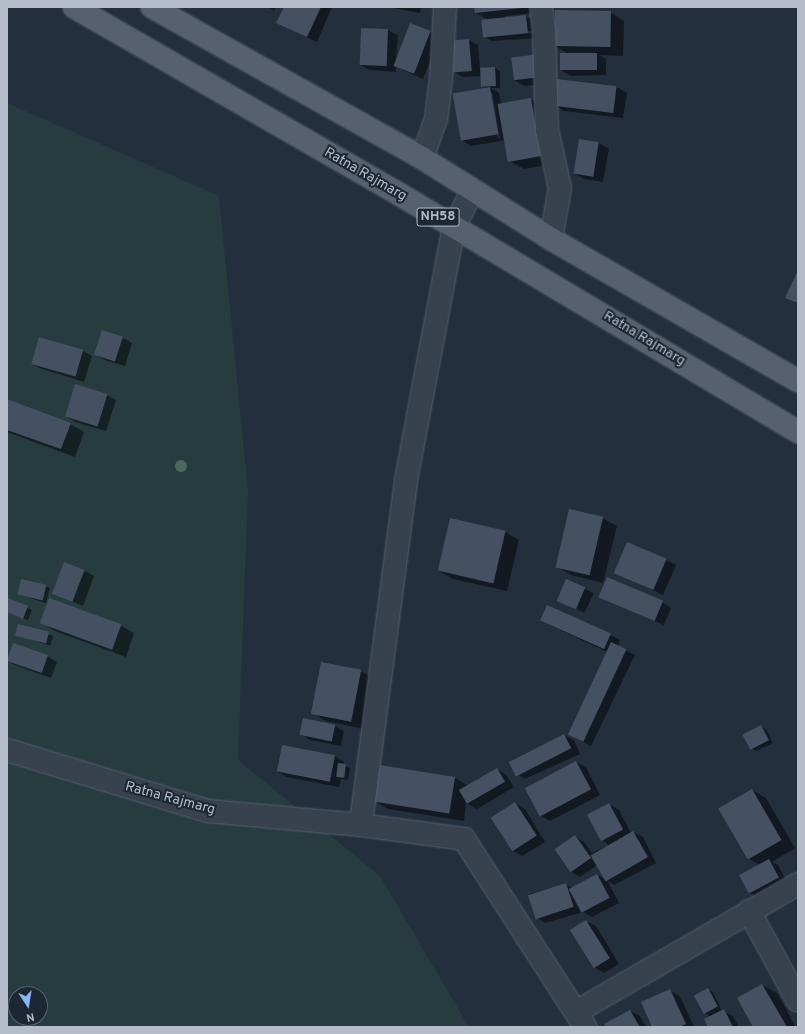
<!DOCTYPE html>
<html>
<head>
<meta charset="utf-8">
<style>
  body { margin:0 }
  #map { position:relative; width:805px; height:1034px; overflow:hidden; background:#242f3e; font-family:Overpass,sans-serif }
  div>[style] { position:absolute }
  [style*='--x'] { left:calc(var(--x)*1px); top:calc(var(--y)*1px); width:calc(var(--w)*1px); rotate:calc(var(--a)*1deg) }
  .green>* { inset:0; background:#263c3f }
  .shadow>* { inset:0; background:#0007; transform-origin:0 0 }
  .building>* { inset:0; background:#455162; transform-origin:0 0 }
  .roads { filter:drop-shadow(0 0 1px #565f6c) drop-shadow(0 0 1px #565f6c) }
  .minor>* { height:22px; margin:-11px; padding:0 11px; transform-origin:11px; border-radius:11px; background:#38414e }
  .major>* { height:22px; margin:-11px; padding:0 11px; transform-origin:11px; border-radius:11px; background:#56606e }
  .trees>* { width:12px; height:12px; margin:-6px; border-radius:50%; background:#4b6a5d }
  span { translate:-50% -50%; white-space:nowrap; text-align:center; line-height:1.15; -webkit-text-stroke:4px #1d2633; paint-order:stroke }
  .shield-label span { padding:1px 3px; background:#1d2633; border:1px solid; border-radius:3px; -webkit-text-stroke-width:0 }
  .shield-label { font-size:13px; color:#b4bcc9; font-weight:700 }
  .street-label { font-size:14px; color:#b4bcc9 }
  .frame { position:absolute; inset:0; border:8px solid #b4bcc9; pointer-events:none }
  .north { position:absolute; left:8px; top:986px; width:40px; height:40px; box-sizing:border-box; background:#1d2633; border:1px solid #59626f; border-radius:50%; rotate:168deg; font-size:11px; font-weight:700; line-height:16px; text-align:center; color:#b4bcc9 }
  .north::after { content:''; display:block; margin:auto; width:14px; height:18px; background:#8ab4f8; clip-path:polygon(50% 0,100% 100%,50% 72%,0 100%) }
</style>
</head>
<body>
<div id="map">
  <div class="green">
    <i style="clip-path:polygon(evenodd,7px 103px,219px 196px,248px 491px,238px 760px,380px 876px,469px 1027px,7px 1027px,7px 103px,16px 994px,40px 994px,40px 1018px,16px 1018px,16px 994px)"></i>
  </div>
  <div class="shadow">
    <i style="clip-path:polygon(267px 7px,276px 7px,274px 11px)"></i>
    <i style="clip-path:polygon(285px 7px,332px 7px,317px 42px,278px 23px)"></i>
    <i style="clip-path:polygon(388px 7px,421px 7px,420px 13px)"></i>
    <i style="clip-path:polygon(evenodd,475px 7px,533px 7px,534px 13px,505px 16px,505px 18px,526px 16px,536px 22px,537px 38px,492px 41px,483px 36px,487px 19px,476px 13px,475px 7px,533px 31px,533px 33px,490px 37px,490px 35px,533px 31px)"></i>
    <i style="clip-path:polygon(610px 12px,624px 21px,623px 56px,599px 55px,606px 59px,606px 75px,571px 76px,562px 71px,570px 55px,555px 46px)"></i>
    <i style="clip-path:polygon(362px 29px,388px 30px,398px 35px,396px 60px,431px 32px,440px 37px,423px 79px,396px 67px,396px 72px,370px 70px,360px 65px)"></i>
    <i style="clip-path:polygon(evenodd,469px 40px,478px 45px,480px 69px,495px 68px,500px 71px,500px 88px,491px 88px,499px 93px,501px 104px,531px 99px,545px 108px,555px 164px,524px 169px,509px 161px,506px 140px,471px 146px,462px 140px,486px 88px,482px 86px,481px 76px,463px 77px,454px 72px,469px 40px,490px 93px,492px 93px,500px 139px,498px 139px,490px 93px)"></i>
    <i style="clip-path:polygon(512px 59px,552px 83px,525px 86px,515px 81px)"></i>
    <i style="clip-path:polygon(557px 80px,617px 87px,627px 93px,623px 118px,564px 111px,554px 105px)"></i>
    <i style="clip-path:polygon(580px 140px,599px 143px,609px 149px,603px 182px,584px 179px,575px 174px)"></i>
    <i style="clip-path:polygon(103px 331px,123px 338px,132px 343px,125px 366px,105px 360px,96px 355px)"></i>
    <i style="clip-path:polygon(40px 338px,83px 351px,92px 356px,84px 382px,42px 369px,32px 364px)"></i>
    <i style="clip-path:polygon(107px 395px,116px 400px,106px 431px,75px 422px,66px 416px)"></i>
    <i style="clip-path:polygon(7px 400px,70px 424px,84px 432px,75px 457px,7px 432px)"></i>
    <i style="clip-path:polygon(602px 518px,617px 526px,603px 583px,571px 575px,557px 567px)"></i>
    <i style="clip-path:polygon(451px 519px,505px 532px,519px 540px,507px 591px,453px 579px,439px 571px)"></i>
    <i style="clip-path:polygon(666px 560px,676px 565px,663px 595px,615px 573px)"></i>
    <i style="clip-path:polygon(85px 571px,94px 576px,83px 606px,53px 593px)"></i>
    <i style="left:567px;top:580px;width:30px;height:22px;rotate:26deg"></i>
    <i style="clip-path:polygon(45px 586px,50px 588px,46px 603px,18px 594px)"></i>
    <i style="clip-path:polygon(600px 597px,662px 602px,671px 608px,664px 625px)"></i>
    <i style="clip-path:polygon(8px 599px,32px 610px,28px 620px,7px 612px)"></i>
    <i style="clip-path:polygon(548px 606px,611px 635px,620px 640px,618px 646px,635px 655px,591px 746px,577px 739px,607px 652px,541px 621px)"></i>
    <i style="clip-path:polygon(41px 622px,120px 625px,134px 633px,126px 657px,55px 631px)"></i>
    <i style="left:19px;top:625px;width:36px;height:10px;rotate:18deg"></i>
    <i style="clip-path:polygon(47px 656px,57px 662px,51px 678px,17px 666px,7px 661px)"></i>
    <i style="clip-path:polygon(360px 671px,375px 679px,364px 729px,326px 721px,312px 713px)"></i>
    <i style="clip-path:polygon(304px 719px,335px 726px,344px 731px,341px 746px,310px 740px,301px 734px)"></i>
    <i style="clip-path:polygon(761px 727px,766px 729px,773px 743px,756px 751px,752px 749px)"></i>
    <i style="clip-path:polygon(564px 735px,574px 740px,580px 754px,525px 779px,516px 774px)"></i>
    <i style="clip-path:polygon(335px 756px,344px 762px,344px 765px,350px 768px,348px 780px,341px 779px,339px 787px,287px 777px,278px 772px)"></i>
    <i style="clip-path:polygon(576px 762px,586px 767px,600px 795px,550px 821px,541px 816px)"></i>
    <i style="clip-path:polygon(380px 766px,455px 778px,469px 786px,497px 769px,506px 775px,514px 787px,477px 809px,466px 803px,464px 821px,388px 809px,374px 801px)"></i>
    <i style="clip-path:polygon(752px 790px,766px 798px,795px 848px,772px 862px,778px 865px,788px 884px,759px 898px,750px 893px,740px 874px,760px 865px,749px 859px,719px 809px)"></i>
    <i style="clip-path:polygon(515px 803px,525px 809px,545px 842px,522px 856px,513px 851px,492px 818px)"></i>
    <i style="clip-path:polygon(609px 804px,619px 810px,631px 833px,633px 832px,643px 837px,656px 863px,614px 885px,607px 880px,619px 903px,592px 917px,583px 912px,545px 923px,536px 917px,529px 894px,566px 884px,573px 888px,597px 875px,605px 879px,597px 865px,580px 877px,571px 872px,575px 836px,584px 842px,592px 853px,609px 845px,602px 840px)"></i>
    <i style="clip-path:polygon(586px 921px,596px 926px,619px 964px,604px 973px,595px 968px)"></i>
    <i style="clip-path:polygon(762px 985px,777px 993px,796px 1027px,754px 1027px)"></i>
    <i style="clip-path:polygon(708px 990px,713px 992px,722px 1011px,733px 1016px,739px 1027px,709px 1027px,711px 1017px,705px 1013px)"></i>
    <i style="clip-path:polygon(670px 991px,680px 996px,694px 1027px,653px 1027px)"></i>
    <i style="clip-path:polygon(630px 1011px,640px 1016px,646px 1027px,607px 1027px)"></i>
  </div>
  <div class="building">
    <i style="clip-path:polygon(284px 7px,321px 7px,307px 37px,276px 23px)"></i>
    <i style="clip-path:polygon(474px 7px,522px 7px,522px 8px,475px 13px)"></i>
    <i style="left:555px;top:10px;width:56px;height:36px;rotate:1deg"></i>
    <i style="left:526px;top:15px;width:18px;height:45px;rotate:84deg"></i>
    <i style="left:410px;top:23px;width:22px;height:46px;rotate:21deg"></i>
    <i style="left:361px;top:28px;width:27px;height:37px;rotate:2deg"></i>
    <i style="left:469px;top:39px;width:32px;height:19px;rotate:85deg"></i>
    <i style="left:597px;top:53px;width:17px;height:37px;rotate:90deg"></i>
    <i style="left:540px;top:54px;width:23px;height:29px;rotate:83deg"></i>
    <i style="left:495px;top:67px;width:19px;height:15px;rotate:87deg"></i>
    <i style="left:557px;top:79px;width:60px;height:27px;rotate:7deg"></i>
    <i style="left:490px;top:87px;width:48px;height:38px;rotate:80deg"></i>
    <i style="left:531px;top:98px;width:59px;height:34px;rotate:80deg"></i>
    <i style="left:579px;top:139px;width:20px;height:35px;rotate:9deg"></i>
    <i style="clip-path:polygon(798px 270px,798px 303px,785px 298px)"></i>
    <i style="left:102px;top:330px;width:22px;height:26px;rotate:18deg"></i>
    <i style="left:39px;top:337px;width:46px;height:28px;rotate:16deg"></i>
    <i style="left:75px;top:384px;width:34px;height:34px;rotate:17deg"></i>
    <i style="clip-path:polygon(7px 399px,71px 423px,61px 449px,7px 430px)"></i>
    <i style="left:569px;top:509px;width:35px;height:60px;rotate:13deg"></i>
    <i style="left:450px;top:518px;width:57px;height:54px;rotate:13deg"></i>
    <i style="left:627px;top:542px;width:43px;height:34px;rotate:23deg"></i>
    <i style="left:64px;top:562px;width:22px;height:34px;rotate:21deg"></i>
    <i style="left:607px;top:577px;width:61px;height:22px;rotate:23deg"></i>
    <i style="left:21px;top:579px;width:26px;height:16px;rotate:13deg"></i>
    <i style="left:566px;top:579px;width:21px;height:24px;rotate:23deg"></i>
    <i style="clip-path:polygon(8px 598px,28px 606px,23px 619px,7px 612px)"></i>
    <i style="left:49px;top:598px;width:77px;height:27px;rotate:20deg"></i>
    <i style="left:547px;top:605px;width:70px;height:17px;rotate:24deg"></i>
    <i style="left:18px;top:624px;width:32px;height:12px;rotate:14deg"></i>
    <i style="left:611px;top:642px;width:17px;height:102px;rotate:25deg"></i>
    <i style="left:13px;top:643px;width:37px;height:19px;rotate:19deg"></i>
    <i style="left:321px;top:662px;width:41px;height:53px;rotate:11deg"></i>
    <i style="left:303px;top:718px;width:33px;height:17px;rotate:12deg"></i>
    <i style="left:761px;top:725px;width:17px;height:21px;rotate:62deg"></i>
    <i style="left:564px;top:734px;width:16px;height:62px;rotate:63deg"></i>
    <i style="left:282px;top:745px;width:54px;height:27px;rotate:11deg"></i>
    <i style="left:576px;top:761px;width:32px;height:58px;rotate:62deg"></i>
    <i style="left:338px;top:763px;width:8px;height:14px;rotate:7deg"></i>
    <i style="left:379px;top:765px;width:77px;height:37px;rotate:9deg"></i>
    <i style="left:497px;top:768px;width:16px;height:44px;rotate:60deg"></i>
    <i style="left:752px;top:789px;width:59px;height:39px;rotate:60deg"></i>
    <i style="left:515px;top:802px;width:40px;height:29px;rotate:57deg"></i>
    <i style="left:609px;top:803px;width:30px;height:25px;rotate:62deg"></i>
    <i style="left:633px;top:831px;width:30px;height:49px;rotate:60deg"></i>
    <i style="left:575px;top:835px;width:28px;height:25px;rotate:55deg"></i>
    <i style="left:769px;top:859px;width:21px;height:34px;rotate:62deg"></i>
    <i style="left:597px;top:874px;width:27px;height:32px;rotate:62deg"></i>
    <i style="left:566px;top:883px;width:25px;height:40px;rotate:72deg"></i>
    <i style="left:586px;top:920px;width:45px;height:19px;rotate:58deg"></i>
    <i style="clip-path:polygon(762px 984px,787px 1027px,753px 1027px,737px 998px)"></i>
    <i style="left:708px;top:988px;width:21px;height:16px;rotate:62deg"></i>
    <i style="clip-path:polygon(670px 989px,686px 1024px,679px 1027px,652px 1027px,641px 1002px)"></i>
    <i style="clip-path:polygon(724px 1009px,733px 1027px,708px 1027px,704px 1019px)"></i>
    <i style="clip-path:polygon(630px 1010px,640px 1027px,606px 1027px,604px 1024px)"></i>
  </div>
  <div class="roads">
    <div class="minor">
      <i style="--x:541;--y:7;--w:23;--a:83"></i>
      <i style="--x:544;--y:30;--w:100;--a:88.3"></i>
      <i style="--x:547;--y:130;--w:59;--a:77.4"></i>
      <i style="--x:560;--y:188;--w:52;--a:100"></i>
      <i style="--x:422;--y:158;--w:41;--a:-70.3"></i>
      <i style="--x:436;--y:119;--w:40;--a:-82.9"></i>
      <i style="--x:441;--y:79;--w:72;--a:-86.8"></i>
      <i style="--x:473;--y:190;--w:41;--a:117.8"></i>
      <i style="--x:454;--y:226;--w:259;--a:100.7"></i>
      <i style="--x:406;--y:481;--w:347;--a:97.5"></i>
      <i style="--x:361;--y:825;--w:104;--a:7.7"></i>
      <i style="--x:464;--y:839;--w:224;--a:57.2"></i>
      <i style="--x:7;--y:750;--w:210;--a:16.9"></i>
      <i style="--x:208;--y:811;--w:154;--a:5.2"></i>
      <i style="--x:749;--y:911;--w:102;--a:61.4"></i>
      <i style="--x:576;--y:1012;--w:256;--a:-30"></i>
    </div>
    <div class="major">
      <i style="--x:74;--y:7;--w:369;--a:29.9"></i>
      <i style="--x:394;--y:191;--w:470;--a:30.8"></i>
      <i style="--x:152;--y:7;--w:309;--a:29.2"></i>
      <i style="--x:422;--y:158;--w:152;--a:32.1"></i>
      <i style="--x:551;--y:239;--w:285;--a:29.9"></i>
    </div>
  </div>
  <div class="trees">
    <i style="left:181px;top:466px"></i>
  </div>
  <div class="shield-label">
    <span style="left:438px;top:217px">NH58</span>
  </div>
  <div class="street-label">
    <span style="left:365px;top:175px;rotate:30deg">Ratna Rajmarg</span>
    <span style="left:644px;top:339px;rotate:31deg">Ratna Rajmarg</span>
    <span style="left:170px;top:799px;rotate:15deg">Ratna Rajmarg</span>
  </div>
  <div class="frame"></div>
  <div class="north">N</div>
</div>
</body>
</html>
